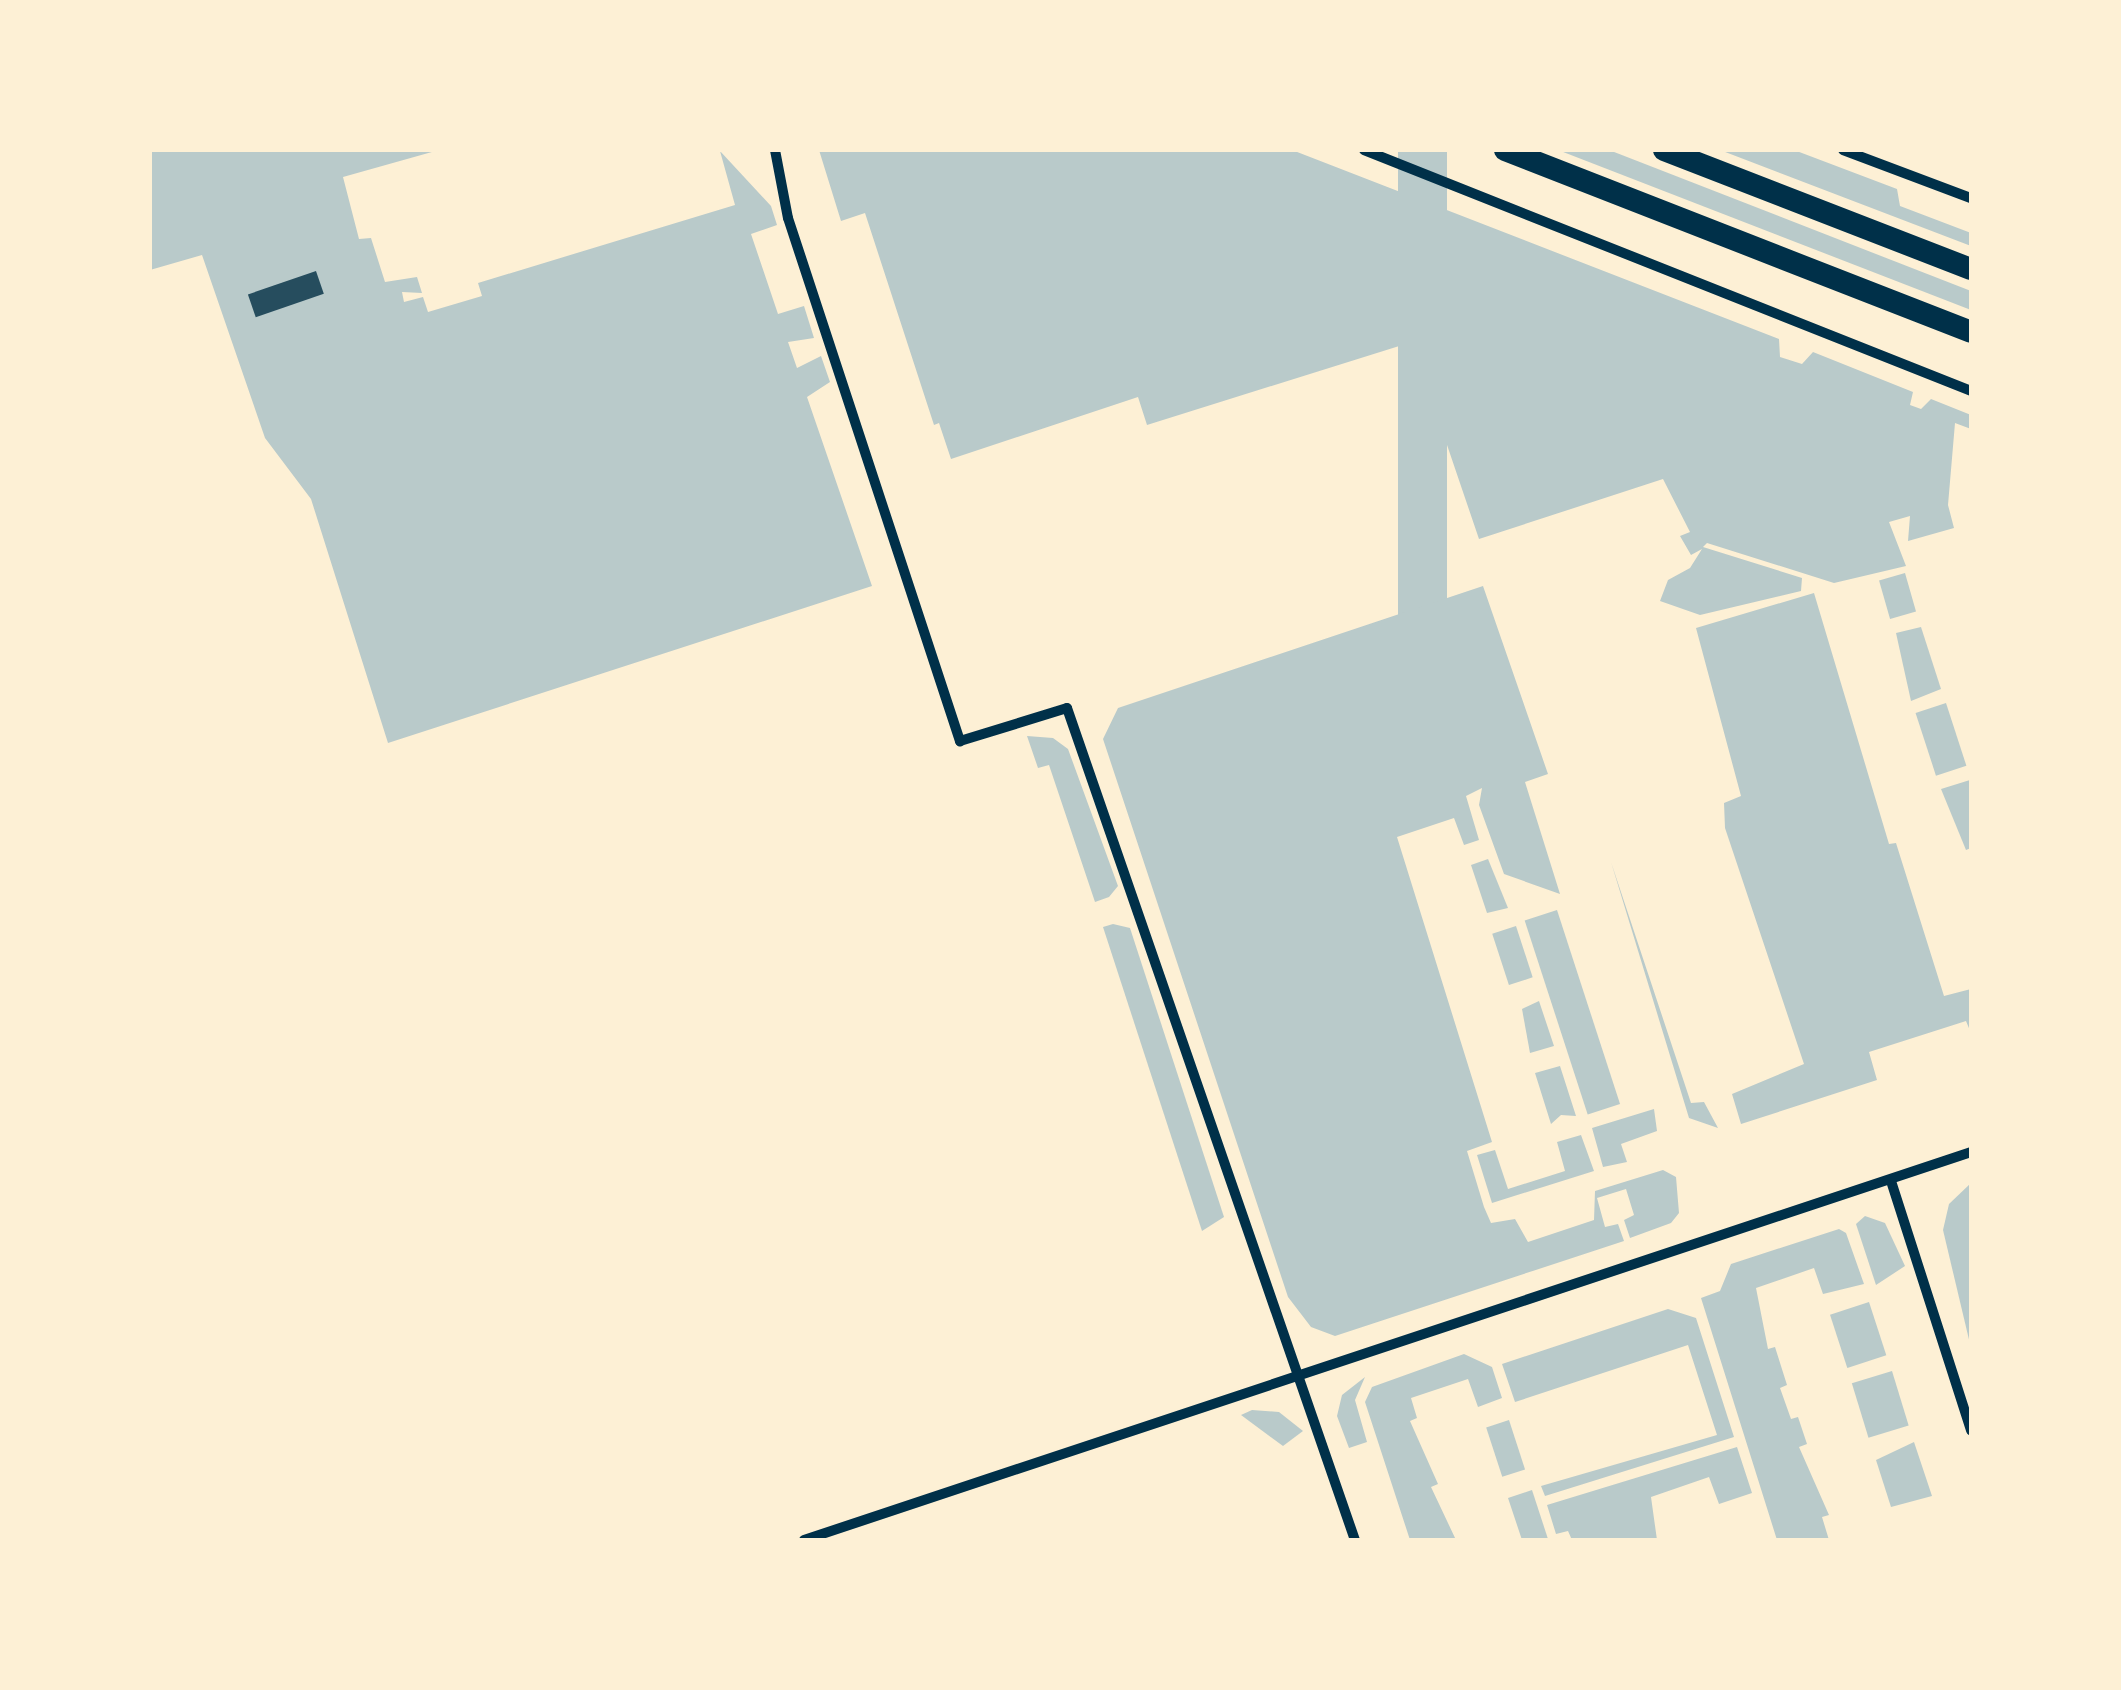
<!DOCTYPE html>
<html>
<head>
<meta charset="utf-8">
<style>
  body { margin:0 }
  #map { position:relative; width:2121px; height:1690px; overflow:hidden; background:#fdf0d5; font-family:"Public Sans",sans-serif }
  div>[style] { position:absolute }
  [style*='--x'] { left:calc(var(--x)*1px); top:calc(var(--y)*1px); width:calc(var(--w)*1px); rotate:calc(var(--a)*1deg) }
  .green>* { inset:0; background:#b9caca; transform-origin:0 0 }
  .building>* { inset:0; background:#264d5e; transform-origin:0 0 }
  .minor>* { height:10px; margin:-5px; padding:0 5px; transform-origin:5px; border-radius:5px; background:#003049 }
  .primary>* { height:22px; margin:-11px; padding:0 11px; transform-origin:11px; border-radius:11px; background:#003049 }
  span { translate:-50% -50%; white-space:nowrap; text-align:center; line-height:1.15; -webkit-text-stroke:8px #fdf0d5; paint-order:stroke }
  .frame { position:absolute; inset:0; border:152px solid #fdf0d5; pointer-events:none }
</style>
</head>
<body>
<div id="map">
  <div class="green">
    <i style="clip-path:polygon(150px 150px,439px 150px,343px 177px,359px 239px,371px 238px,385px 282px,417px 277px,422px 293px,402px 292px,404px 302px,423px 297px,428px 312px,482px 296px,478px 283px,735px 205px,720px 151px,771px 206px,777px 225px,751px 234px,778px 314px,804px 306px,814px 338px,788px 342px,797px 368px,821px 356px,830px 382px,807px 397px,872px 586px,388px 743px,311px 499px,265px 438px,202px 255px,150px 270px)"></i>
    <i style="clip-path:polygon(819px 150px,1292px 150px,1779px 339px,1780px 357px,1802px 364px,1813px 352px,1913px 392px,1910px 405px,1921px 409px,1931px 399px,1971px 415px,1971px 429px,1955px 423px,1948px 505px,1954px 528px,1908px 541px,1910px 516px,1889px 522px,1906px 566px,1834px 583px,1707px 543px,1703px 547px,1802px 578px,1801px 591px,1700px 615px,1660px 601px,1668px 580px,1690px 568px,1702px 549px,1691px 555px,1680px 536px,1690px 532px,1663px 479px,1479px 539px,1412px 342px,1147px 425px,1138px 397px,951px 459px,939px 423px,934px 425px,865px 213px,841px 221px)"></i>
    <i style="left:1398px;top:150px;width:49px;height:615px"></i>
    <i style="clip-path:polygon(1558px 150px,1609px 150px,1971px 291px,1971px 310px)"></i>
    <i style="clip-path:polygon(1720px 150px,1794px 150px,1897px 189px,1900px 206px,1971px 233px,1971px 246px)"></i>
    <i style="left:1905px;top:573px;width:40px;height:27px;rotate:74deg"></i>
    <i style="clip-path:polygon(1483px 586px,1548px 774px,1525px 782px,1560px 894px,1504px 874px,1479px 805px,1482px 788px,1466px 796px,1479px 840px,1464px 845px,1454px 818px,1397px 837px,1492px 1142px,1467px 1151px,1484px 1207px,1491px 1223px,1515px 1219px,1528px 1242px,1594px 1220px,1595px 1191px,1663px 1170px,1676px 1177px,1679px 1213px,1671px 1223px,1630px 1238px,1624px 1220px,1634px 1215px,1626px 1189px,1597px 1198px,1605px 1227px,1618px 1224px,1624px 1241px,1335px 1336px,1311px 1327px,1288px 1297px,1103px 739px,1118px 708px)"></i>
    <i style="clip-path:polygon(1814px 593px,1889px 844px,1896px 843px,1944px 996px,1971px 989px,1971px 1033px,1966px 1021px,1869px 1052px,1877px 1080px,1741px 1124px,1732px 1094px,1804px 1064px,1725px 828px,1724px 803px,1741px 796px,1696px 628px)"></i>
    <i style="clip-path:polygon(1921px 627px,1941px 689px,1911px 701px,1896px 633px)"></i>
    <i style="left:1946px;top:703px;width:66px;height:32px;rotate:72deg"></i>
    <i style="clip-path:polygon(1027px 736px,1053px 738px,1068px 749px,1118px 886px,1109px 897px,1095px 902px,1049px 765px,1038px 768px)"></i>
    <i style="clip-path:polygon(1970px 780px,1971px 848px,1966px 850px,1941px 789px)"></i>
    <i style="clip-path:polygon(1488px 859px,1508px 908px,1487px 913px,1471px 865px)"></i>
    <i style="clip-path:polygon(1611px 862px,1691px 1103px,1704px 1102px,1718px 1128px,1689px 1118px)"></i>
    <i style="left:1557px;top:910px;width:204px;height:34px;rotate:72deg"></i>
    <i style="clip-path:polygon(1113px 924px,1130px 928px,1224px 1217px,1202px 1231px,1103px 927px)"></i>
    <i style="left:1516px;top:926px;width:54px;height:25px;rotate:72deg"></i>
    <i style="clip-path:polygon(1539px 1001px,1554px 1046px,1530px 1053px,1522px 1009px)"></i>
    <i style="clip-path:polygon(1560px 1066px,1576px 1116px,1561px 1115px,1551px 1124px,1535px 1073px)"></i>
    <i style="clip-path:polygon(1654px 1109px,1657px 1131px,1621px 1144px,1627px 1162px,1603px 1167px,1592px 1128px)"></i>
    <i style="clip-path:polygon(1581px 1135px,1594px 1171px,1492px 1203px,1477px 1155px,1495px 1150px,1508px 1189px,1565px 1171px,1557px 1142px)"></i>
    <i style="clip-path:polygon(1971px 1183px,1971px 1348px,1943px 1230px,1949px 1204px)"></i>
    <i style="clip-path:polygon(1865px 1216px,1885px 1223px,1905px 1266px,1876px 1285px,1856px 1224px)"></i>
    <i style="clip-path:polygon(1839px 1229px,1846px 1233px,1864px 1284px,1823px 1294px,1814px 1268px,1756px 1288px,1768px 1349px,1775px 1347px,1787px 1385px,1780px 1388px,1791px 1419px,1798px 1417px,1807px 1444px,1799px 1447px,1829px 1515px,1822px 1517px,1829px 1540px,1777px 1540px,1701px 1298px,1720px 1291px,1731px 1264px)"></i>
    <i style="left:1869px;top:1302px;width:56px;height:41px;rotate:72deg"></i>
    <i style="clip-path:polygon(1668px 1309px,1696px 1318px,1734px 1437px,1545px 1496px,1541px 1486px,1717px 1435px,1688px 1345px,1515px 1402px,1502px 1364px)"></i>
    <i style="clip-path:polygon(1464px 1354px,1492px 1367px,1502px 1398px,1478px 1407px,1468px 1379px,1411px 1398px,1417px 1418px,1410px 1421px,1438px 1484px,1431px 1487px,1456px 1540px,1410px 1540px,1365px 1402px,1372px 1387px)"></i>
    <i style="left:1892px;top:1371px;width:57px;height:42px;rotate:73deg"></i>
    <i style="clip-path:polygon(1365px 1377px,1355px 1400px,1367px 1442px,1349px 1448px,1337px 1416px,1342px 1395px)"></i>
    <i style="clip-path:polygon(1252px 1410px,1279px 1412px,1303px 1431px,1283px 1446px,1241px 1415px)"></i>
    <i style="left:1509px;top:1420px;width:52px;height:24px;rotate:72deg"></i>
    <i style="clip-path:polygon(1914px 1442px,1932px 1496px,1891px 1507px,1876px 1460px)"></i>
    <i style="clip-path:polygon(1737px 1447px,1752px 1493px,1719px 1504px,1709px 1477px,1651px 1497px,1657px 1540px,1572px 1540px,1568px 1531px,1556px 1534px,1547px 1505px)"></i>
    <i style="clip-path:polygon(1532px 1490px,1548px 1539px,1545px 1540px,1522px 1540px,1508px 1498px)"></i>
  </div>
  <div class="building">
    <i style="left:316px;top:271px;width:24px;height:72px;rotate:71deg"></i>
  </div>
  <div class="minor">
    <i style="--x:775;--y:150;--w:69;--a:79.2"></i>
    <i style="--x:788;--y:218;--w:551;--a:71.8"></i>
    <i style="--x:960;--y:741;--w:112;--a:-17.1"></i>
    <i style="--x:1067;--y:708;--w:880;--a:70.91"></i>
    <i style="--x:1364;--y:150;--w:653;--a:21.65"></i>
    <i style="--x:1843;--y:150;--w:137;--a:20.6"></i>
    <i style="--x:1891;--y:1181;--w:262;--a:72.2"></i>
    <i style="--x:804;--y:1540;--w:1230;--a:-18.39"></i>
  </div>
  <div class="primary">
    <i style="--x:1505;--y:150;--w:500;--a:21.33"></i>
    <i style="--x:1664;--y:150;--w:329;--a:21.2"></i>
  </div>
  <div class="frame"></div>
</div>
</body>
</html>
